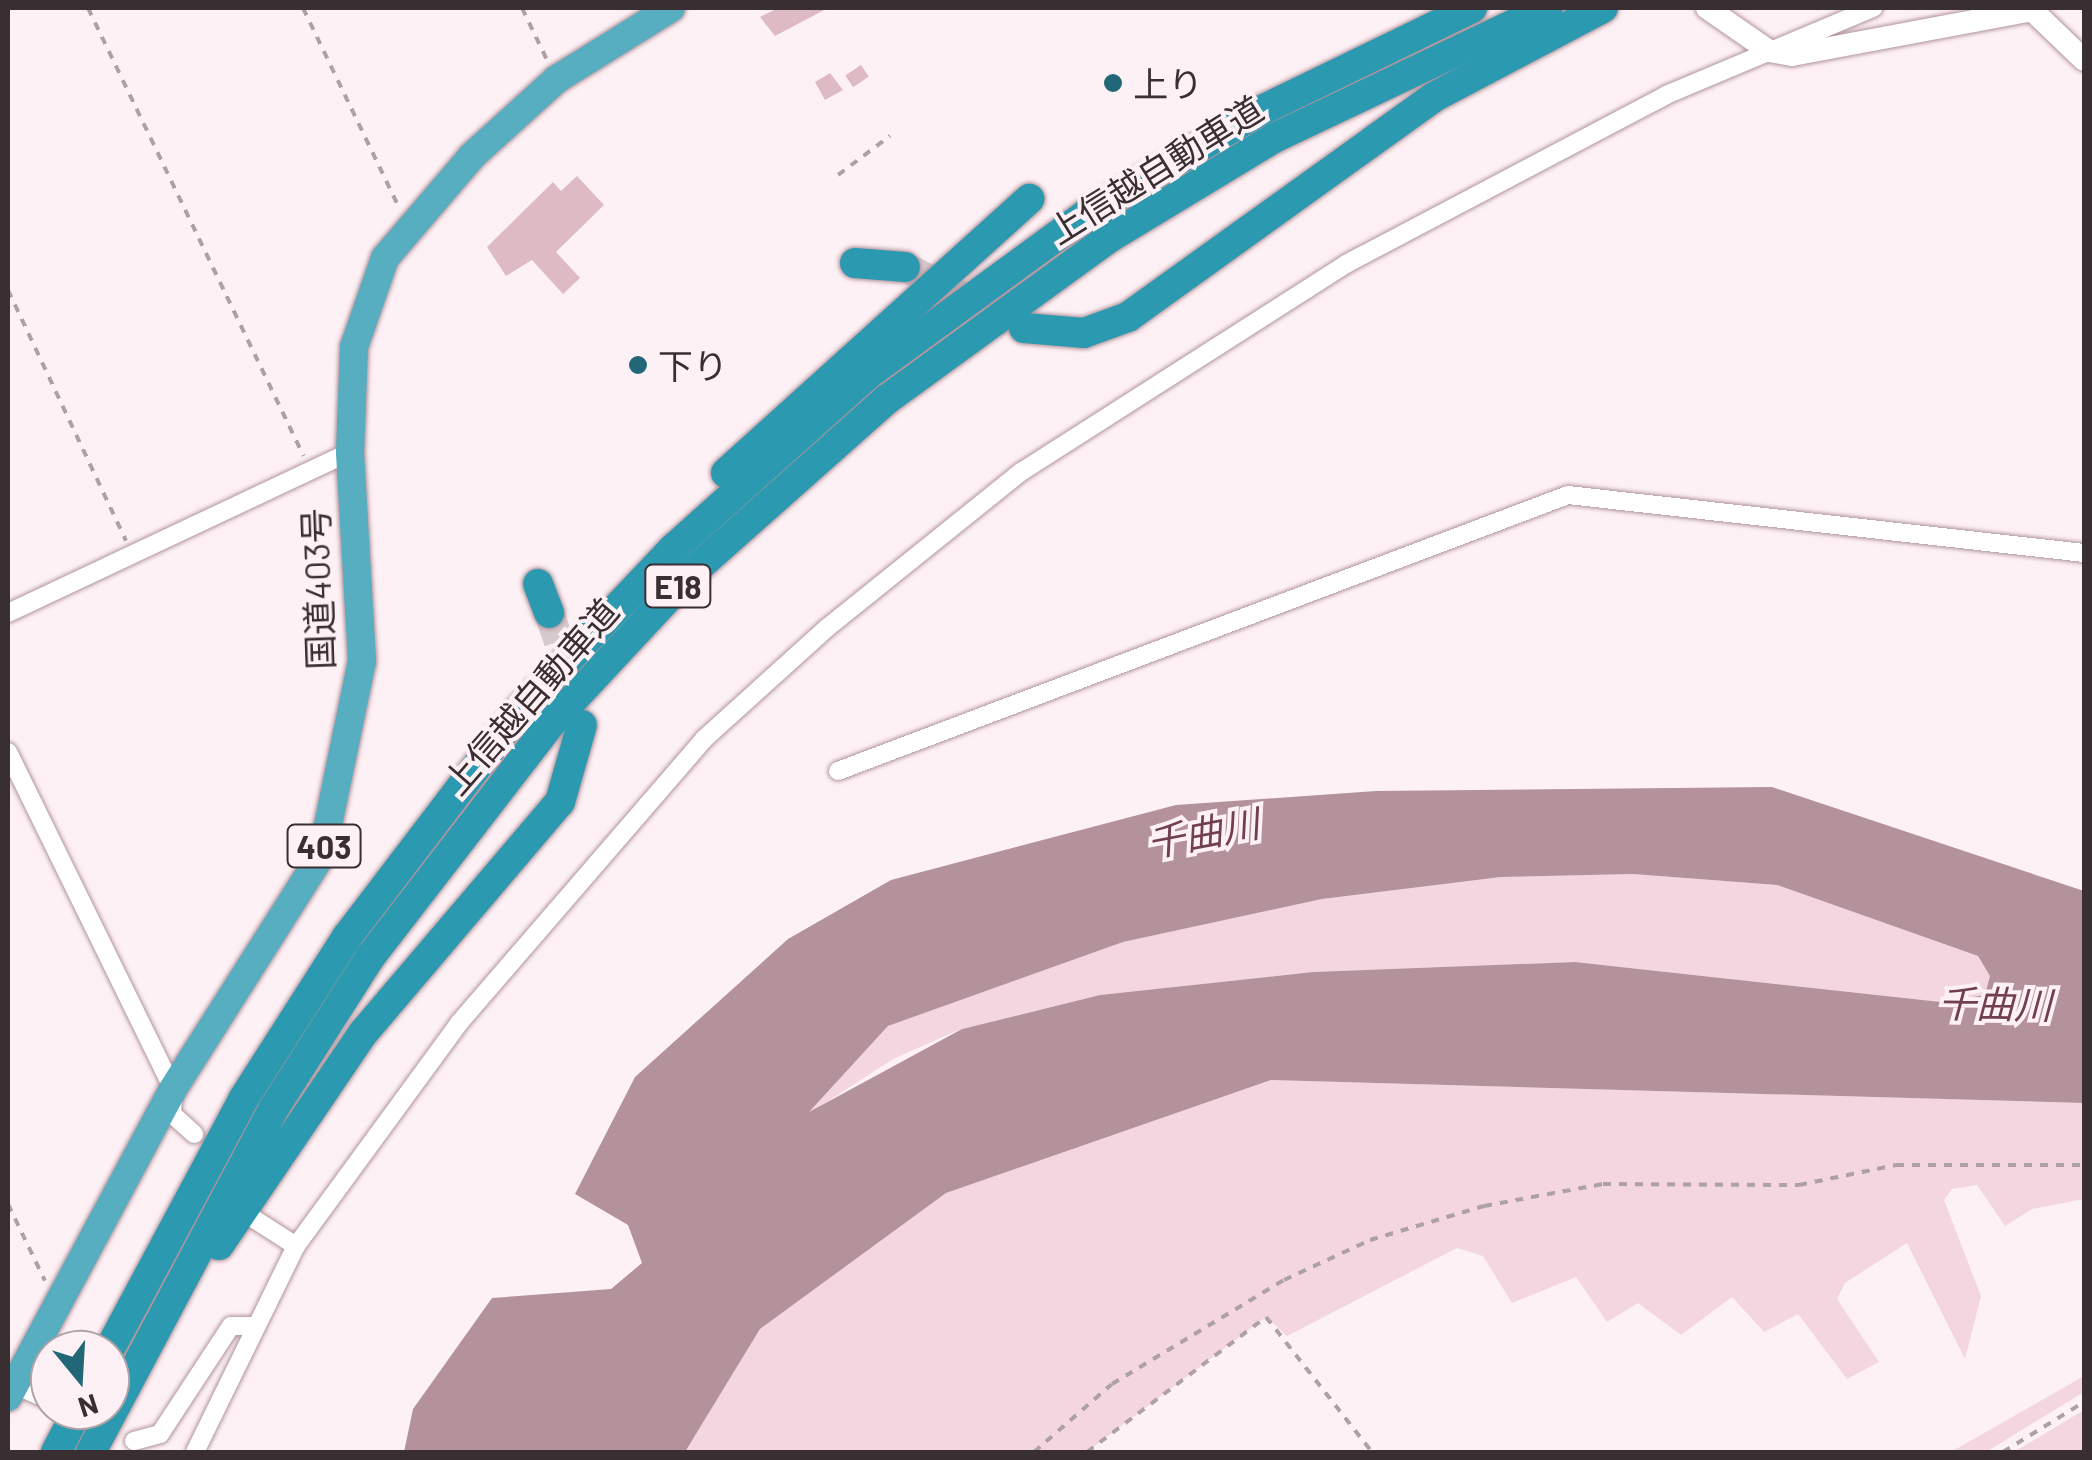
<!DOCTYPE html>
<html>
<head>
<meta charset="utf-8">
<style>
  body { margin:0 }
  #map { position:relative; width:2092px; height:1460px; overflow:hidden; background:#fef1f5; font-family:Barlow,"Noto Sans JP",sans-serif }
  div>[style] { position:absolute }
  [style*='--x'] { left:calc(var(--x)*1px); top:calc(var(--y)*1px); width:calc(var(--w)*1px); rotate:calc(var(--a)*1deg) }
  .green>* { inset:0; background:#f3d6df }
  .water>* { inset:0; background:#b4929c }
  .building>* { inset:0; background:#debac5; transform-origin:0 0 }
  .motorway-tunnel>* { height:30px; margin-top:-15px; transform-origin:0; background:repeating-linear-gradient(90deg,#d7cace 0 30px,transparent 0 45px) }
  .path>* { height:4px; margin-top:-2px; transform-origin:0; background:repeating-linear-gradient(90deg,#ada1a5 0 8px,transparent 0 16px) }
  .roads { filter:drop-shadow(0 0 2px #b0949c) drop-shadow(0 0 2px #b0949c) }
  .minor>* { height:18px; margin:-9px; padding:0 9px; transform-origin:9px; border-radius:9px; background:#fff }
  .tertiary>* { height:22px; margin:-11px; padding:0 11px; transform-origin:11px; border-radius:11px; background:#fff }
  .trunk>* { height:28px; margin:-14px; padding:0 14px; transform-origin:14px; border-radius:14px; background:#56aec0 }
  .motorway>* { height:30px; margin:-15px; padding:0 15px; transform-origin:15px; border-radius:15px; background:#2b99b0 }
  .dots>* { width:28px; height:28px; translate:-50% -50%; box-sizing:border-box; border:5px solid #fef1f5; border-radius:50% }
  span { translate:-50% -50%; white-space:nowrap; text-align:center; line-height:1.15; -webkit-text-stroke:8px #fef1f5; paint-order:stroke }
  .shield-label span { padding:2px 8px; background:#fef1f5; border:2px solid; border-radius:8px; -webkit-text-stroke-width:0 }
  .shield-label { font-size:32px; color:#392e31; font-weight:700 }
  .poi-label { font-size:35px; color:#392e31 }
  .left { translate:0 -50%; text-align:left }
  .street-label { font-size:35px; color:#392e31 }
  .water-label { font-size:38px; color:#713f51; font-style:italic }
  .frame { position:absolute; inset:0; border:10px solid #392e31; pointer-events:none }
  .north { position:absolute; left:30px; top:1330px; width:100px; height:100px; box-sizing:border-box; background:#fef1f5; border:2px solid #afa3a7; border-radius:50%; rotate:162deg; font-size:28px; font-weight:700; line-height:40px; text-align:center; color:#392e31 }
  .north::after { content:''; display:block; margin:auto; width:35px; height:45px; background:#216777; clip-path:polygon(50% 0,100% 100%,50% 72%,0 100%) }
</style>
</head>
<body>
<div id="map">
  <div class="green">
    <i style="clip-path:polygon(1633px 874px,1777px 885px,1978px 956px,1991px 976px,1985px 995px,1941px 1002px,1575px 962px,1313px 972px,1100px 995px,961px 1029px,893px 1059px,805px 1116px,888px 1026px,1123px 942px,1322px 899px,1501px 877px)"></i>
    <i style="clip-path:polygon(1271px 1080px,2084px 1103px,2084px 1199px,2032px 1209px,2005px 1226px,1977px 1185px,1952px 1189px,1944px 1200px,1981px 1296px,1965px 1359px,1907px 1243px,1845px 1283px,1837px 1299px,1879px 1362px,1847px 1379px,1798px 1314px,1764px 1332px,1732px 1297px,1681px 1335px,1638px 1303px,1607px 1322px,1576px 1277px,1512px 1303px,1483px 1256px,1457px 1248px,1287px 1336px,1266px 1317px,1087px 1452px,685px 1452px,760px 1329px,946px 1193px)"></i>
    <i style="clip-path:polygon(2084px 1376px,2084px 1392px,1986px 1452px,1951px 1452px)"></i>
    <i style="clip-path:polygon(2084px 1410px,2084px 1452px,2014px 1452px)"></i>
  </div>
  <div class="water">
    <i style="clip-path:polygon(evenodd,1772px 787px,2084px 891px,2084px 1103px,1271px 1080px,946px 1193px,760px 1329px,685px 1452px,404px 1452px,413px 1409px,492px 1298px,611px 1289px,642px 1263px,628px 1225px,575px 1194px,635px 1077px,788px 939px,891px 880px,1176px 805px,1376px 791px,1772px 787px,1633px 874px,1777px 885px,1978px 956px,1990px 976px,1985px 995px,1941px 1002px,1575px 962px,1313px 972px,1100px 995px,962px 1029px,809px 1112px,888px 1026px,1123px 942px,1322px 899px,1501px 877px,1633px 874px)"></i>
  </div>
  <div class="building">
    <i style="clip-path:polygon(778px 8px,828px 8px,775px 36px,760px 17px)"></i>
    <i style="left:861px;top:65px;width:14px;height:19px;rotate:56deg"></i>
    <i style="clip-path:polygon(830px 73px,843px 90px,825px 100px,815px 82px)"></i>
    <i style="clip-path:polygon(577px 176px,604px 205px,556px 252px,580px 278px,563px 294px,532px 260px,506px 276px,487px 247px,553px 182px,561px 191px)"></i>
  </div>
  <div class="motorway-tunnel">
    <i style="--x:905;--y:267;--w:131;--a:27.3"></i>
    <i style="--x:549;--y:613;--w:72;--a:70.6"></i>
  </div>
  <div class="path">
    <i style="--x:88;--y:8;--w:497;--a:64.3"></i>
    <i style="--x:303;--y:8;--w:219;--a:64.3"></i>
    <i style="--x:522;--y:8;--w:60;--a:64.3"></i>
    <i style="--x:838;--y:175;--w:65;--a:-36.9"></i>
    <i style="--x:8;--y:290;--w:277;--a:64.8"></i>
    <i style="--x:8;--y:1204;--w:85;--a:64.3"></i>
    <i style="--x:1034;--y:1452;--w:103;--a:-41.1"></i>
    <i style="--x:1112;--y:1384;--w:201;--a:-31.2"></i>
    <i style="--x:1284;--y:1280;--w:95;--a:-24.9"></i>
    <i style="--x:1370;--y:1240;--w:119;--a:-16.6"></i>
    <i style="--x:1484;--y:1206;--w:121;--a:-10.5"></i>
    <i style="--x:1603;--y:1184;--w:196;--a:0.3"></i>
    <i style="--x:1799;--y:1185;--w:99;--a:-11.7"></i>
    <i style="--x:1896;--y:1165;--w:188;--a:0"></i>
    <i style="--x:1087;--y:1452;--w:224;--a:-37"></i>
    <i style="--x:1266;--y:1317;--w:172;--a:51.9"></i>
    <i style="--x:2003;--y:1452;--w:95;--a:-31.7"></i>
  </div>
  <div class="roads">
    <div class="minor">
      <i style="--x:8;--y:613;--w:378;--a:-25.2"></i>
      <i style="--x:8;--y:752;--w:375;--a:63.9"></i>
      <i style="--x:173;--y:1089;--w:25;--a:92"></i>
      <i style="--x:172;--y:1114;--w:30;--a:42"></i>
      <i style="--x:838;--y:771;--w:780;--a:-20.71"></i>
      <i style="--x:1568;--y:495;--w:519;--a:6.41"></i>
      <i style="--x:254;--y:1219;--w:50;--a:32.7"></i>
      <i style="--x:8;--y:1382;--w:45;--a:23.7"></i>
      <i style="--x:134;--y:1441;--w:27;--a:-15"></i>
      <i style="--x:160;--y:1434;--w:129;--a:-56.7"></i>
      <i style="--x:231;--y:1326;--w:22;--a:0"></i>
      <i style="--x:195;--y:1452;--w:229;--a:-63.9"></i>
      <i style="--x:296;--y:1246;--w:276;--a:-53.8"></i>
      <i style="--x:459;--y:1023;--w:375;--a:-49.2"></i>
      <i style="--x:704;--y:739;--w:167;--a:-42.1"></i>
      <i style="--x:828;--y:627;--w:248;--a:-38.8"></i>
      <i style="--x:1021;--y:472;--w:386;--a:-32.6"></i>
      <i style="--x:1346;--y:264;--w:362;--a:-27.8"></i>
      <i style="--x:1666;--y:95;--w:225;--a:-22.8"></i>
    </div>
    <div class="tertiary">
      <i style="--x:1707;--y:8;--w:75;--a:34.7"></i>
      <i style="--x:1769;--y:51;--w:23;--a:10"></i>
      <i style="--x:1792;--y:55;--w:244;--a:-10.6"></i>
      <i style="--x:2032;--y:10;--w:72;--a:43.9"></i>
    </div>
    <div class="trunk">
      <i style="--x:8;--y:1397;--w:349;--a:-61.8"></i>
      <i style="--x:173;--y:1089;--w:278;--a:-57.6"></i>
      <i style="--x:322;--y:854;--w:197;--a:-78.3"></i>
      <i style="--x:362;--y:661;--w:209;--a:-93.3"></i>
      <i style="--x:350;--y:452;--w:105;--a:-87.8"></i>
      <i style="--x:354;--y:347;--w:94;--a:-70.8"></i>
      <i style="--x:385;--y:258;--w:134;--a:-49.5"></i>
      <i style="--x:472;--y:156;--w:115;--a:-42.2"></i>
      <i style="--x:557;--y:79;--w:134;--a:-31.9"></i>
    </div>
    <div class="motorway">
      <i style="--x:855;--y:263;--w:50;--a:4.6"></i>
      <i style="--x:1024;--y:328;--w:60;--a:4.8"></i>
      <i style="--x:1084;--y:333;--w:47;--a:-20"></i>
      <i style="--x:1128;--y:317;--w:377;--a:-35.7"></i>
      <i style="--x:1434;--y:97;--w:191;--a:-27.8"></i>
      <i style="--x:726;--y:473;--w:409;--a:-42.1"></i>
      <i style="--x:538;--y:584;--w:31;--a:69"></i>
      <i style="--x:219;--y:1245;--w:258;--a:-55.8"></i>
      <i style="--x:364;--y:1032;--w:302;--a:-49.6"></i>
      <i style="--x:560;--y:802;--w:80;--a:-74.1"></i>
      <i style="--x:109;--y:1350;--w:286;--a:-61.8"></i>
      <i style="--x:244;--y:1098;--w:191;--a:-57.4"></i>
      <i style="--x:347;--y:937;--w:287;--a:-52.7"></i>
      <i style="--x:521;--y:709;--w:221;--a:-46.5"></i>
      <i style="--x:673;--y:549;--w:262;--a:-41.9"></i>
      <i style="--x:868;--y:374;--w:271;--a:-36.2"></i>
      <i style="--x:1087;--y:214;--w:199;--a:-30.8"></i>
      <i style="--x:1258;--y:112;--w:238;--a:-25.9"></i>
      <i style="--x:56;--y:1452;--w:47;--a:-62.4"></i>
      <i style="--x:91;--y:1452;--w:390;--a:-62"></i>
      <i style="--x:274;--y:1108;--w:180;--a:-57.5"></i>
      <i style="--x:371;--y:956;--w:296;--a:-52.3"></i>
      <i style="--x:552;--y:722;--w:201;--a:-47"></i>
      <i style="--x:689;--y:575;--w:264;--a:-41.6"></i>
      <i style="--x:886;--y:400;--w:276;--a:-36"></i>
      <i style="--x:1109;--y:238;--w:193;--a:-31.2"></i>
      <i style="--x:1274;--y:138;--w:303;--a:-25.4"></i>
    </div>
  </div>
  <div class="dots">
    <i style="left:1113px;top:83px;background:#216777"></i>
    <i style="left:638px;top:365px;background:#216777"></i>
  </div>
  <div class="shield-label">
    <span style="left:678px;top:586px">E18</span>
    <span style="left:324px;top:846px">403</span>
  </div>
  <div class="poi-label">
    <span class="left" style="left:1133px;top:83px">上り</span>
    <span class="left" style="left:658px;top:365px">下り</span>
  </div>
  <div class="street-label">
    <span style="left:1155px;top:169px;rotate:-32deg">上信越自動車道</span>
    <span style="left:317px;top:589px;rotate:-92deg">国道403号</span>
    <span style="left:530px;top:696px;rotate:-49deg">上信越自動車道</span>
  </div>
  <div class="water-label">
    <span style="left:1203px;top:833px;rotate:-11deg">千曲川</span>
    <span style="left:1995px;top:1004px;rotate:1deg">千曲川</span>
  </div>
  <div class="frame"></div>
  <div class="north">N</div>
</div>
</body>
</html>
